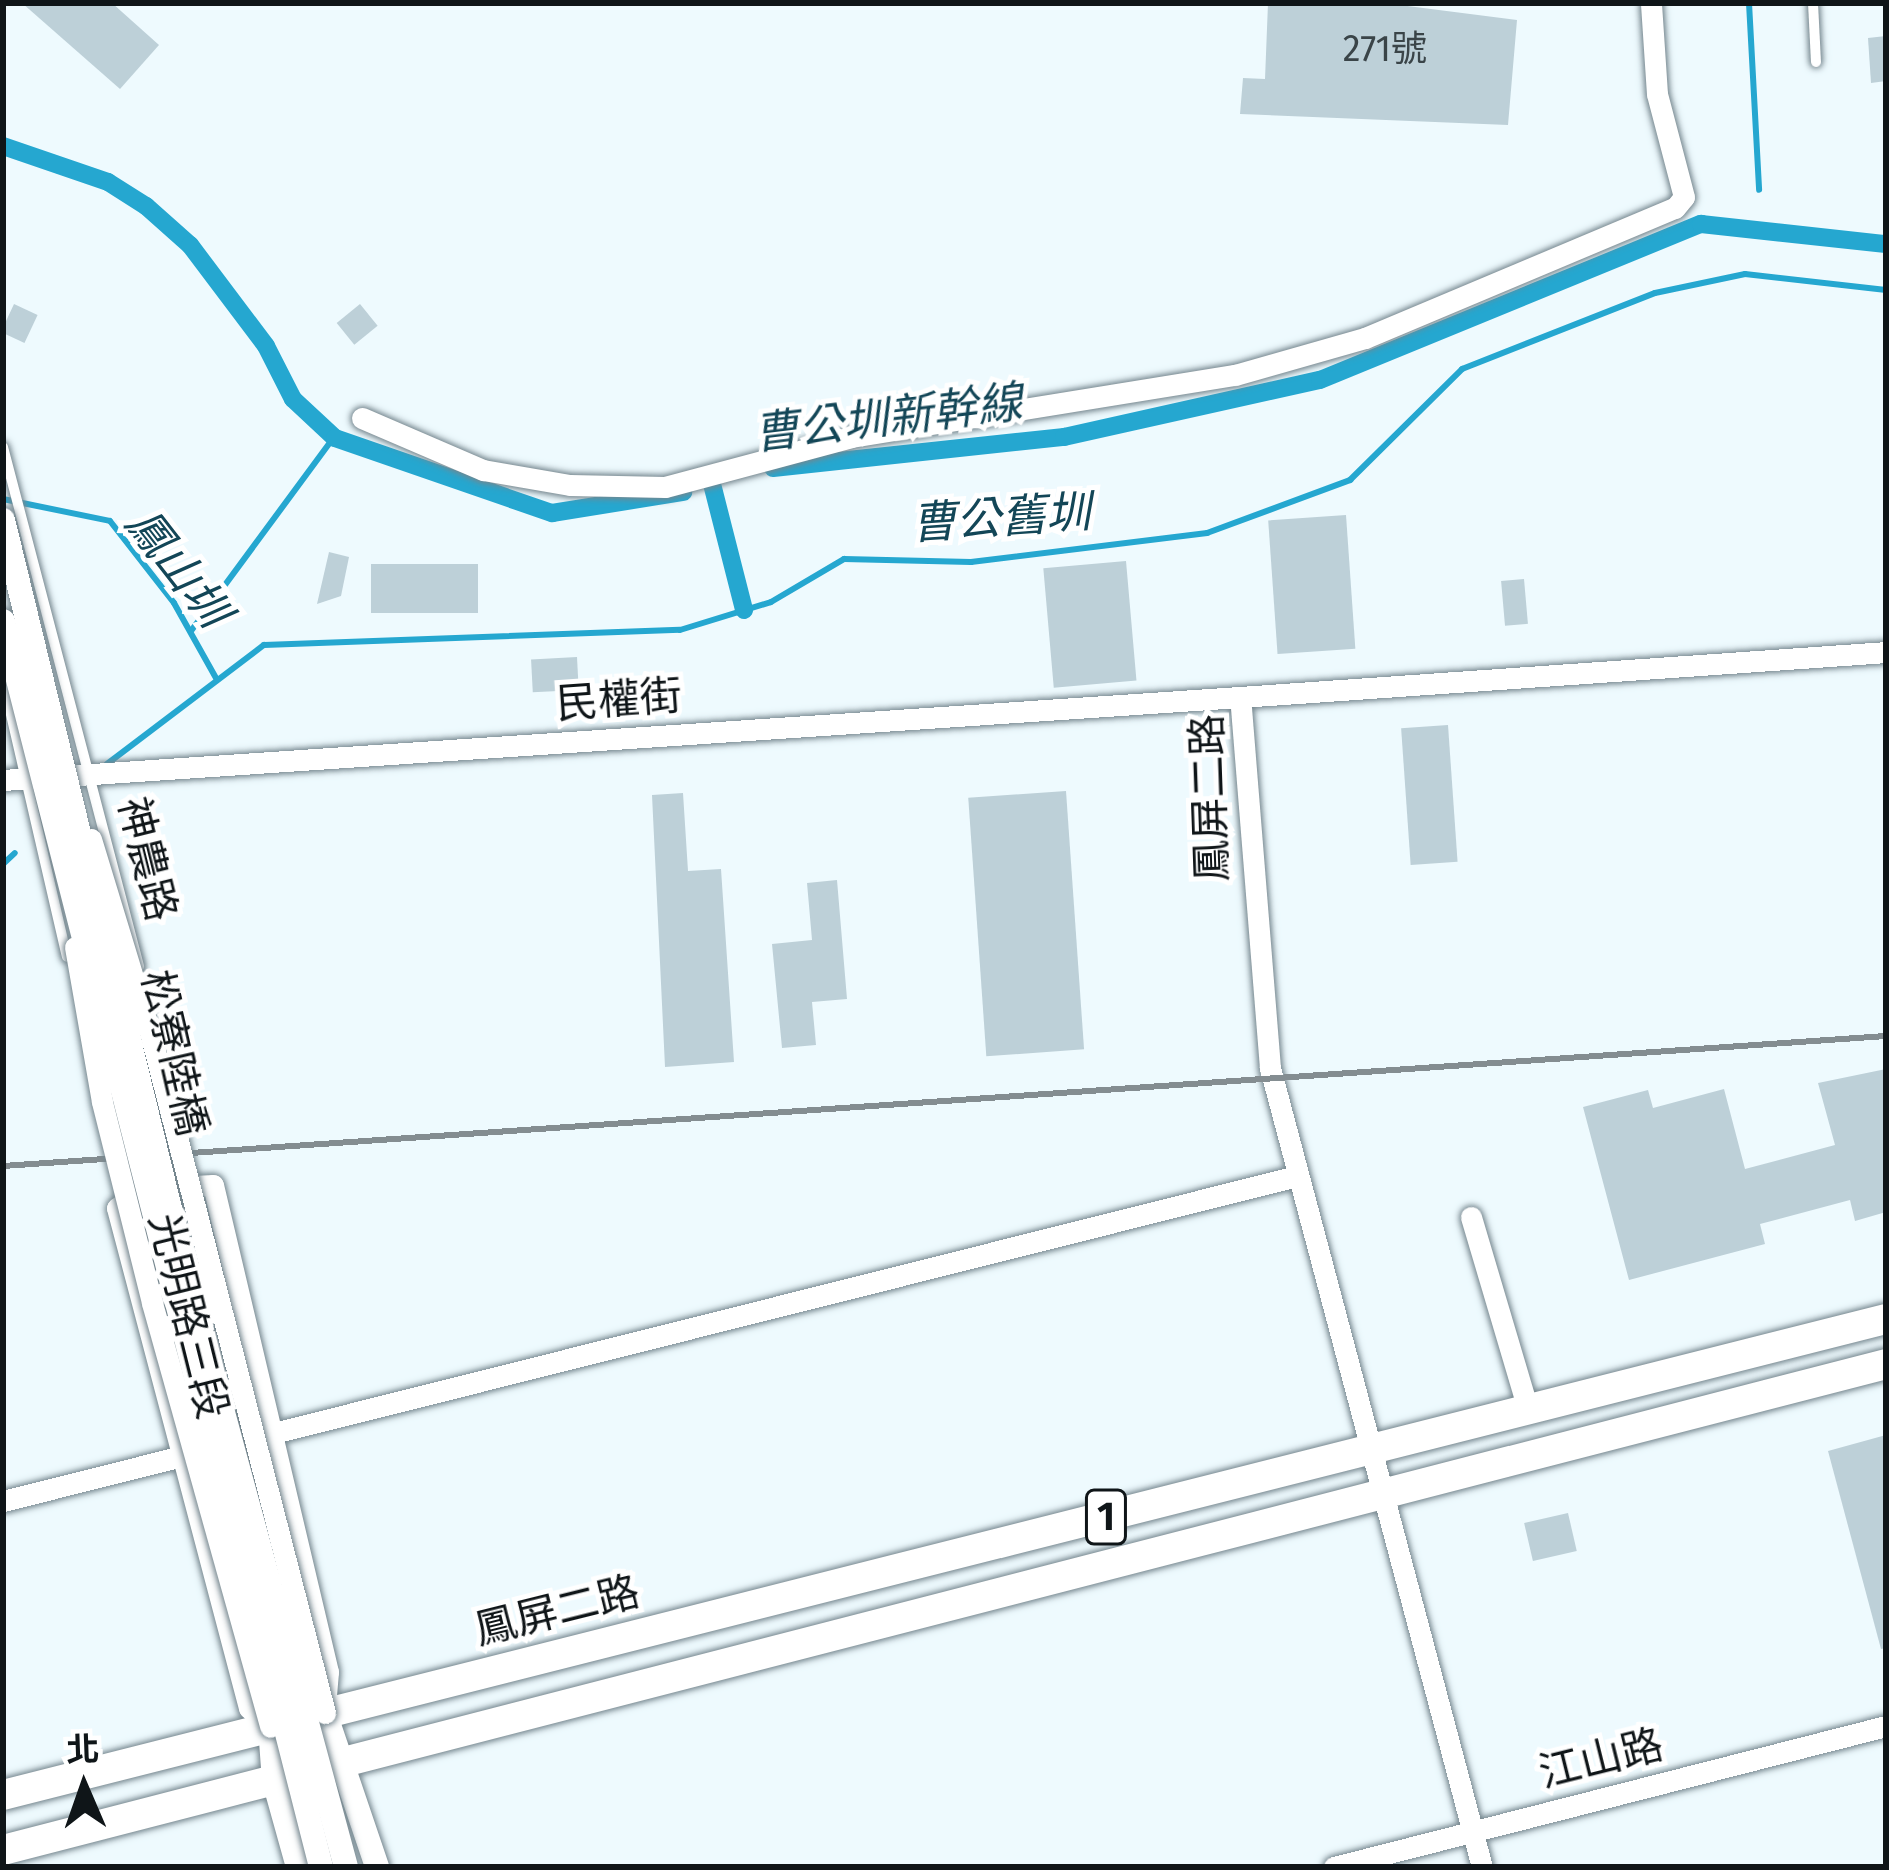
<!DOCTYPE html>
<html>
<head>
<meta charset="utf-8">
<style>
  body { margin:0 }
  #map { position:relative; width:1889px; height:1870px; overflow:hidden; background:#eefafe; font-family:"Fira Sans","Noto Sans TC",sans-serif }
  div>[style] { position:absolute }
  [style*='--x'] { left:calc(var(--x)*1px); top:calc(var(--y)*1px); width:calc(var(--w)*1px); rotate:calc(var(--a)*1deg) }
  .stream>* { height:6px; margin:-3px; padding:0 3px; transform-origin:3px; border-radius:3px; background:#25a7d0 }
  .canal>* { height:18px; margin:-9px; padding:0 9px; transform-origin:9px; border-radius:9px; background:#25a7d0 }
  .building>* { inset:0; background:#bdd0d8; transform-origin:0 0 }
  .roads { filter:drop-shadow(0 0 3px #75868e) drop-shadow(0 0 3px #75868e) }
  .service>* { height:10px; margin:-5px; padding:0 5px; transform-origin:5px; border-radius:5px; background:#fff }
  .minor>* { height:21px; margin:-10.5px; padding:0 10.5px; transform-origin:10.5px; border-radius:10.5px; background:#fff }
  .tertiary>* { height:24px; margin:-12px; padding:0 12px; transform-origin:12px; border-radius:12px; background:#fff }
  .primary>* { height:30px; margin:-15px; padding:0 15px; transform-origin:15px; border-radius:15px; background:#fff }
  .rail>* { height:6px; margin:-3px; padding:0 3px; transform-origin:3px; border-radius:3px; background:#848d91 }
  .bridges { filter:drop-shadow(0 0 3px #75868e) drop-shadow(0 0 3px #75868e) }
  .minor-bridge>* { height:21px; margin:-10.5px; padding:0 10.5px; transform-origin:10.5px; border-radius:10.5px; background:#fff }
  .tertiary-bridge>* { height:24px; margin:-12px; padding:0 12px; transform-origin:12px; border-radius:12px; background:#fff }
  span { translate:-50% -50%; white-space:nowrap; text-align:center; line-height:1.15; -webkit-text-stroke:10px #fff; paint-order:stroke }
  .number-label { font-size:36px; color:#3a4448 }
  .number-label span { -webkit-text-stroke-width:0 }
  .shield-label span { padding:3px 9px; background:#fff; border:3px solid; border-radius:9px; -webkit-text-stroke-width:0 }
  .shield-label { font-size:39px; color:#0f1518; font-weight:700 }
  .street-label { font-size:42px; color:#0f1518 }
  .water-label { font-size:45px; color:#134657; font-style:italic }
  .frame { position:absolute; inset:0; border:6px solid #0f1518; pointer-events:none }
  .north { position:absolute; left:24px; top:1726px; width:120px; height:120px; -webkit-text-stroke:9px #fff; paint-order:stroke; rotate:358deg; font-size:33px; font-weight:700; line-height:48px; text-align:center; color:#0f1518 }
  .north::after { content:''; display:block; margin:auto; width:42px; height:54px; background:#0f1518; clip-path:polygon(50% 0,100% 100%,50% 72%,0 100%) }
</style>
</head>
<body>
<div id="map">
  <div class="stream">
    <i style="--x:1749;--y:3;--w:187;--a:86.9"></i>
    <i style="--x:3;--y:499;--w:109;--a:11.6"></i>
    <i style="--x:110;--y:521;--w:104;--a:52"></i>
    <i style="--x:174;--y:603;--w:86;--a:60.8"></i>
    <i style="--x:191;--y:631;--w:241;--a:-53.6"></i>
    <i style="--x:107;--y:764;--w:197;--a:-37.2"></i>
    <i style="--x:264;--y:645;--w:416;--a:-2.1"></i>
    <i style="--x:680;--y:630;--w:95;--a:-17.1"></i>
    <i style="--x:771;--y:602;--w:85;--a:-30.5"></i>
    <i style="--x:844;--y:559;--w:127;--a:1.4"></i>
    <i style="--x:971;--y:562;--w:238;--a:-7"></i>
    <i style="--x:1207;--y:533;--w:153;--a:-20.3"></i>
    <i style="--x:1350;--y:480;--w:158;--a:-44.7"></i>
    <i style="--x:1462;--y:369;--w:207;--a:-21.5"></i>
    <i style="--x:1655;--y:293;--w:92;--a:-11.9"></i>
    <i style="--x:1745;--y:274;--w:142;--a:6.5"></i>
    <i style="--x:3;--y:864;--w:16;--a:-43"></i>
  </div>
  <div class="canal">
    <i style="--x:3;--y:146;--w:111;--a:18.9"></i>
    <i style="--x:108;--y:182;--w:45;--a:32.3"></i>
    <i style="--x:146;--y:206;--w:59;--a:41.6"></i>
    <i style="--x:190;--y:245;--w:126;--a:53"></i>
    <i style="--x:266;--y:346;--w:59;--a:63"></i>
    <i style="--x:293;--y:399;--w:57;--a:42.9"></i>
    <i style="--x:335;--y:438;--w:230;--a:19.1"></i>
    <i style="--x:552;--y:513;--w:133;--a:-9.1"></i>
    <i style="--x:773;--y:468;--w:293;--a:-6.1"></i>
    <i style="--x:1064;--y:437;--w:262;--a:-12.6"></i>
    <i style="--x:1320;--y:380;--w:412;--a:-22.3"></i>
    <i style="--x:1701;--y:224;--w:186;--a:6.2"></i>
    <i style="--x:712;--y:484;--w:130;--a:75.7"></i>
  </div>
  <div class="building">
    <i style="clip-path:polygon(22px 3px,112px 3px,159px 45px,120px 89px)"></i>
    <i style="clip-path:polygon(1268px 3px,1384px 3px,1517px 20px,1508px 125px,1240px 114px,1243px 78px,1265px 79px)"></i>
    <i style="clip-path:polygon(1886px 36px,1886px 81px,1871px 83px,1868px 38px)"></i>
    <i style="left:14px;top:304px;width:26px;height:31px;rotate:25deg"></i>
    <i style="left:360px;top:304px;width:28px;height:30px;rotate:51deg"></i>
    <i style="left:1346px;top:515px;width:134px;height:78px;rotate:86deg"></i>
    <i style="clip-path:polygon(329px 552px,349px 557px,341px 596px,317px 604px)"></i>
    <i style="left:1126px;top:561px;width:120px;height:83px;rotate:85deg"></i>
    <i style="left:478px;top:564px;width:49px;height:107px;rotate:90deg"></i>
    <i style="left:1524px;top:579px;width:45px;height:23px;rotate:85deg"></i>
    <i style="left:577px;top:657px;width:33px;height:46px;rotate:87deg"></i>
    <i style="left:1448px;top:725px;width:137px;height:47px;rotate:86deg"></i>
    <i style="left:1066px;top:791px;width:259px;height:98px;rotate:86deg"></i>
    <i style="clip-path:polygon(683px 793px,688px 871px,721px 869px,734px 1062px,665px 1067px,652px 795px)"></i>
    <i style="clip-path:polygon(837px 880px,847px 999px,812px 1002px,816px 1045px,782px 1048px,772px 944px,812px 940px,807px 883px)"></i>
    <i style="clip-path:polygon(1886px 1069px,1886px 1212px,1855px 1221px,1850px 1200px,1760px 1224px,1765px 1244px,1629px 1280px,1583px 1107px,1648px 1090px,1653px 1108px,1724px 1089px,1745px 1169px,1835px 1145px,1818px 1083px)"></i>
    <i style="clip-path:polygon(1886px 1435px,1886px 1648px,1881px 1649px,1828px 1451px)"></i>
    <i style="left:1568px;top:1513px;width:39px;height:45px;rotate:77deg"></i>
  </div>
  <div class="roads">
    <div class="service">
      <i style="--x:1813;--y:3;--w:59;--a:87.1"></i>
      <i style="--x:3;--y:447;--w:537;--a:75.32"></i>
      <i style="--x:3;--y:680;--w:284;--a:77"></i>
    </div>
    <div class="minor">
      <i style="--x:362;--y:418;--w:132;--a:23.3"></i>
      <i style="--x:483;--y:470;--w:88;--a:9.8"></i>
      <i style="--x:570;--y:485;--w:95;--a:1.2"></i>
      <i style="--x:665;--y:487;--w:193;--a:-15"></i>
      <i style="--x:851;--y:437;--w:389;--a:-9.2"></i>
      <i style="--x:1235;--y:375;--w:135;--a:-15.9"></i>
      <i style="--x:1365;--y:338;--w:336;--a:-22.8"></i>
      <i style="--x:1675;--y:208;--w:14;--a:-51"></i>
      <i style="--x:1684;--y:197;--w:106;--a:-104.7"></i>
      <i style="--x:1657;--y:94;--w:91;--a:-93.8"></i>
      <i style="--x:3;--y:780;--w:1240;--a:-3.84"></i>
      <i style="--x:174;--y:1187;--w:39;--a:-3"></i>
      <i style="--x:213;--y:1185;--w:500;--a:76.71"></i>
      <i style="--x:328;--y:1672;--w:34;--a:95"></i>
      <i style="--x:137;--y:1193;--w:25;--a:143"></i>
      <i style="--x:117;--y:1208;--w:517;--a:75.21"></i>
      <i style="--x:249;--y:1708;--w:28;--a:42"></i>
      <i style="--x:1471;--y:1217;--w:201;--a:73.5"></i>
      <i style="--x:3;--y:1501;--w:1334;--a:-14.1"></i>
      <i style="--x:1334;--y:1867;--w:570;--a:-14.33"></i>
      <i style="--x:1482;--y:1867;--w:827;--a:-104.86"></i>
      <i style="--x:1270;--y:1068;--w:372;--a:-94.6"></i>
      <i style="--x:1240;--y:697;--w:648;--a:-3.98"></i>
    </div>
    <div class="tertiary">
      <i style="--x:325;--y:1713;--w:163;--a:71.3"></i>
      <i style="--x:270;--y:1727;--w:54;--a:85.8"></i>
      <i style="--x:274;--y:1781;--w:89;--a:74.4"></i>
    </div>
    <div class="primary">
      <i style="--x:3;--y:1795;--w:1942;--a:-14.19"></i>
      <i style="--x:3;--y:1850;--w:1945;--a:-14.47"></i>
    </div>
  </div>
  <div class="rail">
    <i style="--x:3;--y:1166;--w:1887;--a:-3.95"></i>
  </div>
  <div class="bridges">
    <div class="minor-bridge">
      <i style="--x:91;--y:839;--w:210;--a:73.1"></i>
      <i style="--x:152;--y:1040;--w:695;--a:75.58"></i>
      <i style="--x:75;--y:947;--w:157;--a:80.1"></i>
      <i style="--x:102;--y:1102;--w:207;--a:76"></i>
      <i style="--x:152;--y:1303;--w:440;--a:74.4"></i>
    </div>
    <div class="tertiary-bridge">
      <i style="--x:3;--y:520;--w:785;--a:76.37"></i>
      <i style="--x:188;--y:1283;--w:605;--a:74.86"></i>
      <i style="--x:3;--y:621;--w:1286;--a:75.68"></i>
    </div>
  </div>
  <div class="number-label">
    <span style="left:1385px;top:50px">271號</span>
  </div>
  <div class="shield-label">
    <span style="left:1106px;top:1517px">1</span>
  </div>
  <div class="street-label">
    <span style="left:619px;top:700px;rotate:-4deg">民權街</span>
    <span style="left:1210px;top:798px;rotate:-92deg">鳳屏二路</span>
    <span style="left:147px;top:859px;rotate:76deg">神農路</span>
    <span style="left:174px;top:1053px;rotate:77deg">松寮陸橋</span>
    <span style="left:188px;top:1316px;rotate:76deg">光明路三段</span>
    <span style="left:557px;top:1611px;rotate:-14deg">鳳屏二路</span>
    <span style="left:1601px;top:1759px;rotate:-14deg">江山路</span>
  </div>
  <div class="water-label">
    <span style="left:888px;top:419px;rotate:-7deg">曹公圳新幹線</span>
    <span style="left:1001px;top:519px;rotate:-4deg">曹公舊圳</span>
    <span style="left:177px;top:568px;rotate:52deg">鳳山圳</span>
  </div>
  <div class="frame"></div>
  <div class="north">北</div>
</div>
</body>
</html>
